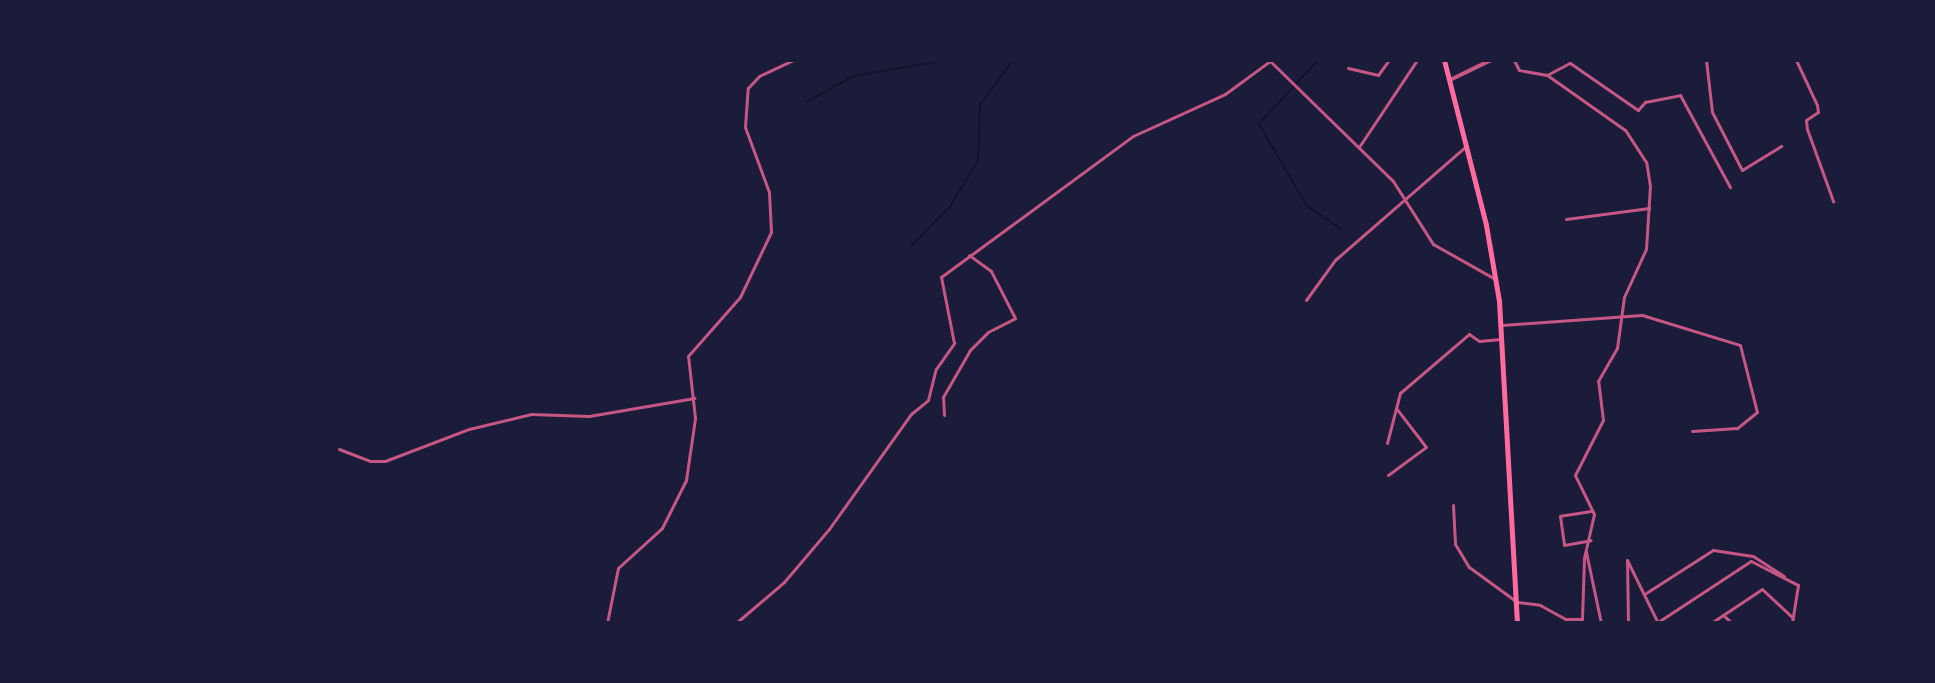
<!DOCTYPE html>
<html>
<head>
<meta charset="utf-8">
<style>
  body { margin:0 }
  #map { position:relative; width:1935px; height:683px; overflow:hidden; background:#1b1b3a; font-family:Manrope,sans-serif }
  div>[style] { position:absolute }
  [style*='--x'] { left:calc(var(--x)*1px); top:calc(var(--y)*1px); width:calc(var(--w)*1px); rotate:calc(var(--a)*1deg) }
  .stream>* { height:2px; margin:-1px; padding:0 1px; transform-origin:1px; border-radius:1px; background:#12122b }
  .minor>* { height:3px; margin:-1.5px; padding:0 1.5px; transform-origin:1.5px; border-radius:1.5px; background:#c65784 }
  .tertiary>* { height:4px; margin:-2px; padding:0 2px; transform-origin:2px; border-radius:2px; background:#c65784 }
  .primary>* { height:5px; margin:-2.5px; padding:0 2.5px; transform-origin:2.5px; border-radius:2.5px; background:#ff6b9d }
  span { translate:-50% -50%; white-space:nowrap; text-align:center; line-height:1.15; -webkit-text-stroke:6px #1b1b3a; paint-order:stroke }
  .frame { position:absolute; inset:0; border:62px solid #1b1b3a; pointer-events:none }
</style>
</head>
<body>
<div id="map">
  <div class="stream">
    <i style="--x:1318;--y:60;--w:87;--a:132.7"></i>
    <i style="--x:1259;--y:124;--w:95;--a:59.7"></i>
    <i style="--x:1307;--y:206;--w:41;--a:34.1"></i>
    <i style="--x:807;--y:102;--w:53;--a:-29.5"></i>
    <i style="--x:853;--y:76;--w:95;--a:-9.7"></i>
    <i style="--x:911;--y:246;--w:57;--a:-45.7"></i>
    <i style="--x:951;--y:205;--w:52;--a:-59"></i>
    <i style="--x:978;--y:160;--w:55;--a:-87.9"></i>
    <i style="--x:980;--y:105;--w:56;--a:-53.7"></i>
  </div>
  <div class="minor">
    <i style="--x:1269;--y:60;--w:173;--a:44.3"></i>
    <i style="--x:1393;--y:181;--w:75;--a:57.6"></i>
    <i style="--x:1433;--y:244;--w:71;--a:29.4"></i>
    <i style="--x:1706;--y:60;--w:52;--a:83.4"></i>
    <i style="--x:1712;--y:112;--w:65;--a:62.7"></i>
    <i style="--x:1742;--y:170;--w:46;--a:-31.6"></i>
    <i style="--x:1796;--y:60;--w:50;--a:65"></i>
    <i style="--x:1817;--y:105;--w:7;--a:82"></i>
    <i style="--x:1818;--y:112;--w:14;--a:146"></i>
    <i style="--x:1806;--y:120;--w:9;--a:84"></i>
    <i style="--x:1807;--y:129;--w:77;--a:70.1"></i>
    <i style="--x:1348;--y:68;--w:31;--a:13"></i>
    <i style="--x:1378;--y:75;--w:19;--a:-54"></i>
    <i style="--x:1547;--y:75;--w:26;--a:-28"></i>
    <i style="--x:1570;--y:63;--w:83;--a:34.7"></i>
    <i style="--x:1638;--y:110;--w:11;--a:-49"></i>
    <i style="--x:1645;--y:102;--w:36;--a:-11"></i>
    <i style="--x:1680;--y:95;--w:105;--a:61.5"></i>
    <i style="--x:1359;--y:147;--w:105;--a:-56.3"></i>
    <i style="--x:1566;--y:219;--w:84;--a:-7.5"></i>
    <i style="--x:1306;--y:300;--w:49;--a:-54.1"></i>
    <i style="--x:1335;--y:260;--w:174;--a:-41"></i>
    <i style="--x:1502;--y:325;--w:140;--a:-4.1"></i>
    <i style="--x:1642;--y:315;--w:102;--a:17"></i>
    <i style="--x:1740;--y:345;--w:69;--a:75.8"></i>
    <i style="--x:1757;--y:412;--w:26;--a:141"></i>
    <i style="--x:1737;--y:428;--w:45;--a:176.2"></i>
    <i style="--x:944;--y:415;--w:18;--a:-93"></i>
    <i style="--x:943;--y:397;--w:54;--a:-60.1"></i>
    <i style="--x:970;--y:350;--w:25;--a:-45"></i>
    <i style="--x:988;--y:332;--w:30;--a:-27"></i>
    <i style="--x:1015;--y:318;--w:53;--a:-117.1"></i>
    <i style="--x:991;--y:271;--w:27;--a:-144"></i>
    <i style="--x:1387;--y:443;--w:52;--a:-75.4"></i>
    <i style="--x:1400;--y:393;--w:91;--a:-40.5"></i>
    <i style="--x:1469;--y:334;--w:12;--a:35"></i>
    <i style="--x:1479;--y:341;--w:22;--a:-5"></i>
    <i style="--x:339;--y:449;--w:33;--a:21"></i>
    <i style="--x:370;--y:461;--w:15;--a:0"></i>
    <i style="--x:385;--y:461;--w:90;--a:-20.9"></i>
    <i style="--x:469;--y:429;--w:64;--a:-13.6"></i>
    <i style="--x:531;--y:414;--w:58;--a:2"></i>
    <i style="--x:589;--y:416;--w:107;--a:-9.7"></i>
    <i style="--x:1388;--y:475;--w:47;--a:-36.4"></i>
    <i style="--x:1426;--y:447;--w:49;--a:-127.6"></i>
    <i style="--x:1453;--y:505;--w:39;--a:87"></i>
    <i style="--x:1455;--y:544;--w:27;--a:59"></i>
    <i style="--x:1469;--y:567;--w:59;--a:36.1"></i>
    <i style="--x:1517;--y:602;--w:23;--a:7"></i>
    <i style="--x:1540;--y:605;--w:29;--a:29"></i>
    <i style="--x:1565;--y:619;--w:17;--a:0"></i>
    <i style="--x:1582;--y:619;--w:61;--a:-88.1"></i>
    <i style="--x:1584;--y:558;--w:45;--a:-77.2"></i>
    <i style="--x:1594;--y:514;--w:43;--a:-116"></i>
    <i style="--x:1575;--y:475;--w:62;--a:-63"></i>
    <i style="--x:1603;--y:420;--w:39;--a:-97"></i>
    <i style="--x:1598;--y:381;--w:38;--a:-60"></i>
    <i style="--x:1617;--y:348;--w:51;--a:-82.2"></i>
    <i style="--x:1624;--y:297;--w:53;--a:-65.4"></i>
    <i style="--x:1646;--y:249;--w:63;--a:-86.4"></i>
    <i style="--x:1650;--y:186;--w:24;--a:-99"></i>
    <i style="--x:1646;--y:162;--w:38;--a:-123"></i>
    <i style="--x:1625;--y:130;--w:95;--a:-144.8"></i>
    <i style="--x:1547;--y:75;--w:28;--a:-170"></i>
    <i style="--x:1519;--y:70;--w:11;--a:-117"></i>
    <i style="--x:1591;--y:511;--w:31;--a:171"></i>
    <i style="--x:1560;--y:516;--w:29;--a:82"></i>
    <i style="--x:1564;--y:545;--w:27;--a:-10"></i>
    <i style="--x:1586;--y:552;--w:73;--a:78.1"></i>
    <i style="--x:1646;--y:593;--w:80;--a:-32.7"></i>
    <i style="--x:1713;--y:550;--w:40;--a:8.5"></i>
    <i style="--x:1753;--y:556;--w:37;--a:33"></i>
    <i style="--x:1723;--y:615;--w:12;--a:42"></i>
    <i style="--x:1658;--y:622;--w:111;--a:-33.3"></i>
    <i style="--x:1751;--y:561;--w:53;--a:27.1"></i>
    <i style="--x:1798;--y:585;--w:38;--a:99"></i>
    <i style="--x:607;--y:623;--w:56;--a:-78.7"></i>
    <i style="--x:618;--y:568;--w:59;--a:-42.3"></i>
    <i style="--x:662;--y:528;--w:54;--a:-63.4"></i>
    <i style="--x:686;--y:480;--w:63;--a:-81.7"></i>
    <i style="--x:695;--y:418;--w:62;--a:-96.4"></i>
    <i style="--x:688;--y:356;--w:79;--a:-48.6"></i>
    <i style="--x:740;--y:297;--w:72;--a:-64.5"></i>
    <i style="--x:771;--y:232;--w:40;--a:-92.9"></i>
    <i style="--x:769;--y:192;--w:69;--a:-110.3"></i>
    <i style="--x:745;--y:127;--w:39;--a:-86"></i>
    <i style="--x:748;--y:88;--w:16;--a:-47"></i>
    <i style="--x:759;--y:76;--w:38;--a:-25"></i>
    <i style="--x:736;--y:623;--w:63;--a:-40.5"></i>
    <i style="--x:784;--y:582;--w:70;--a:-49.7"></i>
    <i style="--x:829;--y:529;--w:141;--a:-54.5"></i>
    <i style="--x:911;--y:414;--w:22;--a:-39"></i>
    <i style="--x:928;--y:400;--w:32;--a:-76"></i>
    <i style="--x:936;--y:369;--w:32;--a:-55"></i>
    <i style="--x:954;--y:343;--w:67;--a:-101.1"></i>
    <i style="--x:941;--y:277;--w:238;--a:-36.3"></i>
    <i style="--x:1133;--y:136;--w:101;--a:-24.5"></i>
    <i style="--x:1225;--y:94;--w:56;--a:-36.3"></i>
    <i style="--x:1628;--y:623;--w:63;--a:-90.9"></i>
    <i style="--x:1627;--y:560;--w:70;--a:63.8"></i>
    <i style="--x:1711;--y:623;--w:61;--a:-33.7"></i>
    <i style="--x:1762;--y:589;--w:42;--a:43.1"></i>
  </div>
  <div class="tertiary">
    <i style="--x:1450;--y:80;--w:46;--a:-26"></i>
  </div>
  <div class="primary">
    <i style="--x:1444;--y:60;--w:170;--a:75.7"></i>
    <i style="--x:1486;--y:225;--w:77;--a:80.3"></i>
    <i style="--x:1499;--y:301;--w:323;--a:86.8"></i>
  </div>
  <div class="frame"></div>
</div>
</body>
</html>
